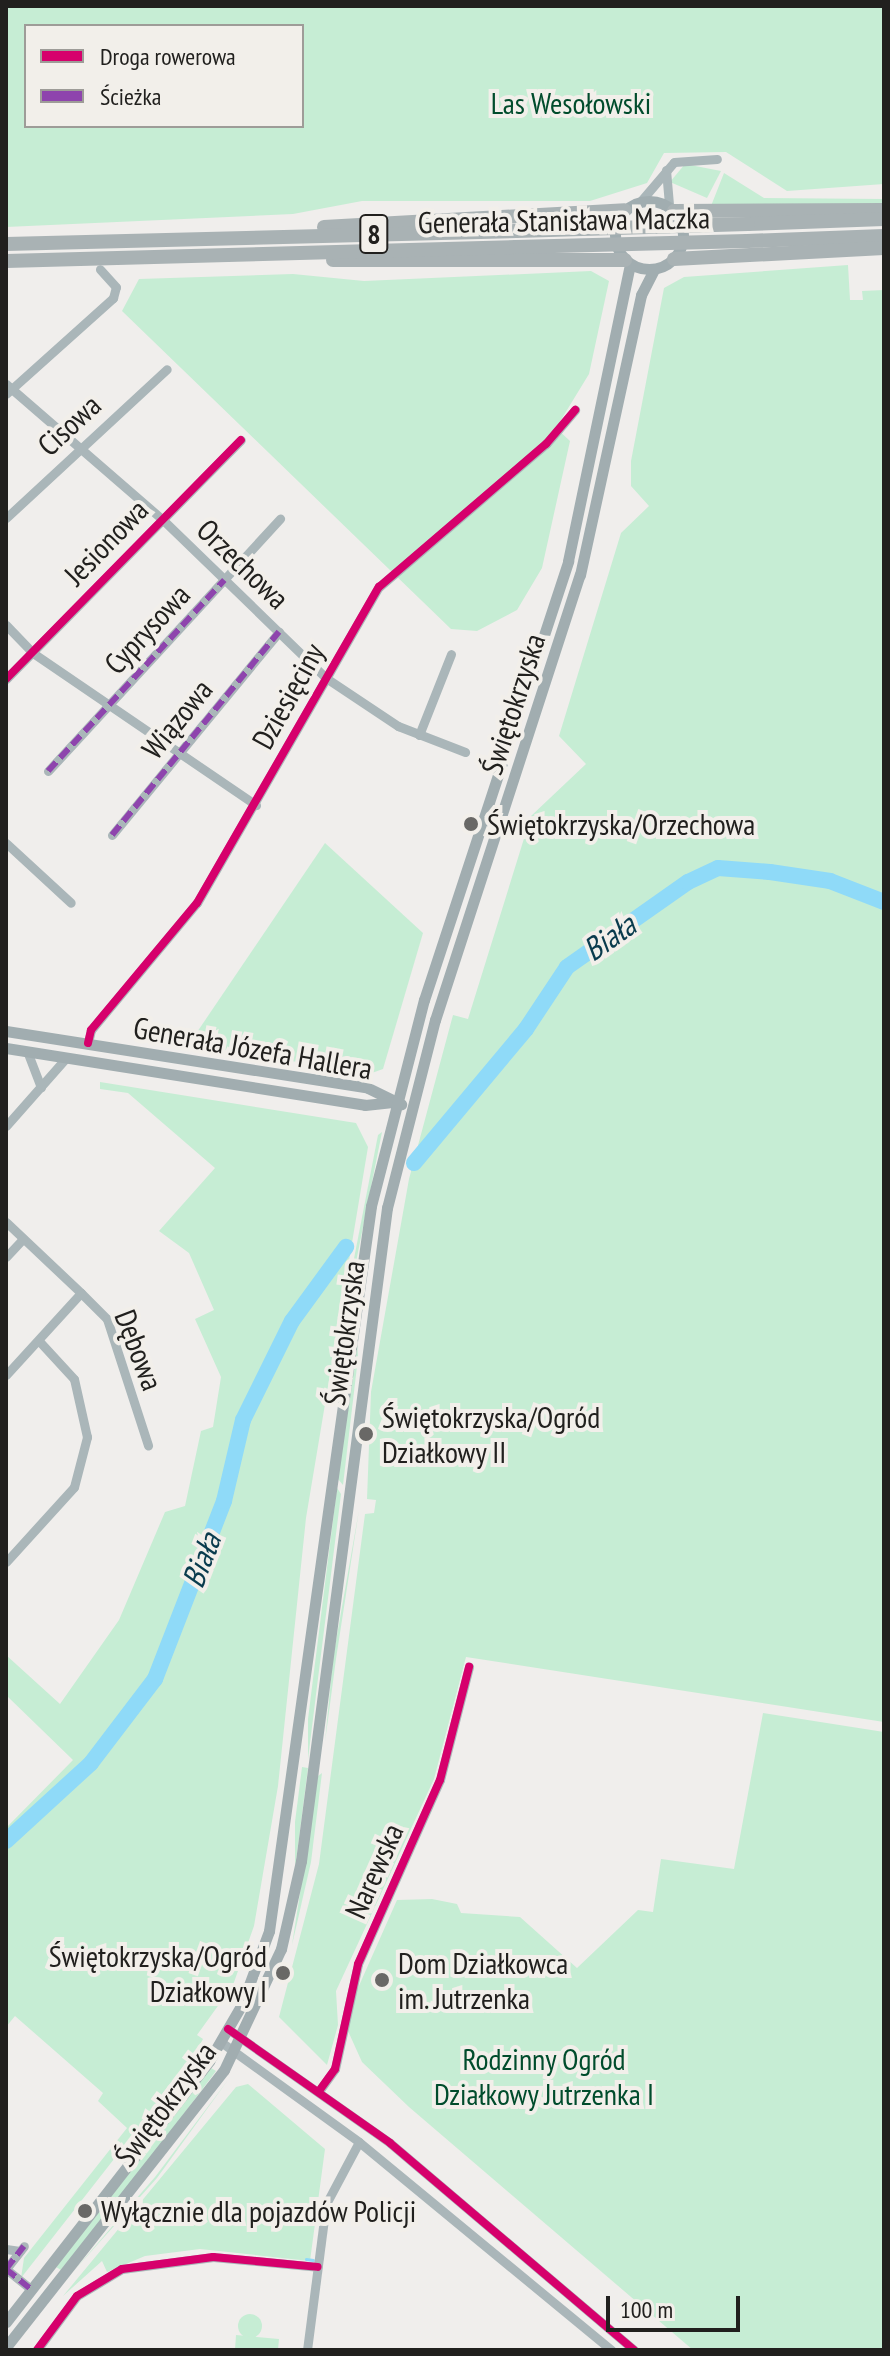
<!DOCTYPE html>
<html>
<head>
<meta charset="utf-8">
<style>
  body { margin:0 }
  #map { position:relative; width:890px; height:2356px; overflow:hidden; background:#f0eeec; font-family:"PT Sans Narrow",sans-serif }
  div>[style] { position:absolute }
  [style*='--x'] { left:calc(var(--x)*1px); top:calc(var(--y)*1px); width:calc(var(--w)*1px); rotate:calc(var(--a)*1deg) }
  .green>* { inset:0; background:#c6edd4 }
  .round { border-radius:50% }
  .stream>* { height:3px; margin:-1.5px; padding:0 1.5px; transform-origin:1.5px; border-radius:1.5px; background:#8fdaf8 }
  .river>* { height:16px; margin:-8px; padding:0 8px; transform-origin:8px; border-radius:8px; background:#8fdaf8 }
  .minor>* { height:9px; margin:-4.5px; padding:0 4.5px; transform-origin:4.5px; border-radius:4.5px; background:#aab6b9 }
  .major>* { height:11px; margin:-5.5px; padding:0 5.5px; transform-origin:5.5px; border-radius:5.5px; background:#a1adb0 }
  .major>.ring { margin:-5.5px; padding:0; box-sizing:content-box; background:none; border:11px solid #a1adb0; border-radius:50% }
  .highway>* { height:14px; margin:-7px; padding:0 7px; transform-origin:7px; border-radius:7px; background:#a9b2b4 }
  .highway-bridge>* { height:14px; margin:-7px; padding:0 7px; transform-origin:7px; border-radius:7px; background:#a9b2b4 }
  .quiet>* { height:6px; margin-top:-3px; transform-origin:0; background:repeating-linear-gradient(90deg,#8e44ad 0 12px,transparent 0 18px) }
  .cycleway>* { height:8px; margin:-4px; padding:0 4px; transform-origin:4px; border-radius:4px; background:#d6006c }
  .dots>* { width:22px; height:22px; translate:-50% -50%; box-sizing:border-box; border:4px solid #f2efea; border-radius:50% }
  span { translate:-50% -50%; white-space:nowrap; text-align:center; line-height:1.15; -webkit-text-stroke:8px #f2efea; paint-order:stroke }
  .shield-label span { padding:2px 6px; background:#f2efea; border:2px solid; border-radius:6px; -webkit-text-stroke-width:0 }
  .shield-label { font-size:28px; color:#21201e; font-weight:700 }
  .park-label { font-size:30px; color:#004c2c }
  .street-label { font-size:30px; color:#21201e }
  .poi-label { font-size:30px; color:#21201e }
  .left { translate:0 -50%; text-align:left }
  .right { translate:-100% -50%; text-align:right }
  .water-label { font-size:32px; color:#093b4d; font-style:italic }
  .frame { position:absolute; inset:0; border:8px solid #21201e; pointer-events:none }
  .legend { position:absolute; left:24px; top:24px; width:280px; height:104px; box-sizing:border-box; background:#f2efea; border:2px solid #9e9c98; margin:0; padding:10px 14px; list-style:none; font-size:24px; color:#21201e }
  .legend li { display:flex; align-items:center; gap:16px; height:40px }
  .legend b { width:40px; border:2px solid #9e9c98 }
  .scale { position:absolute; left:606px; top:2296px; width:134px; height:36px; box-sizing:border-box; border:4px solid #21201e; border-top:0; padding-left:10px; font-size:24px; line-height:28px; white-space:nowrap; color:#21201e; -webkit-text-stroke:6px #f2efea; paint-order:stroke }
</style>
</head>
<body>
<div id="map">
  <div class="green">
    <i style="clip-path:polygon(evenodd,6px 6px,884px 6px,884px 184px,787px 191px,726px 152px,664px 153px,647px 183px,590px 201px,362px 201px,293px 214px,6px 227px,6px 6px,26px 26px,302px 26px,302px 126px,26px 126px,26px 26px)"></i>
    <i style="clip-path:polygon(685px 164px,721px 171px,707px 198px,670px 182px)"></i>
    <i style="clip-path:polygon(724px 173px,764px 198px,884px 199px,884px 206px,711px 206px)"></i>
    <i style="clip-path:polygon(848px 265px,850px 300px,863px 300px,862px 291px,884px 290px,884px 1722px,466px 1657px,434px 1779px,336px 1991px,338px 2025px,327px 2065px,279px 2017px,319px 1864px,365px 1514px,374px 1513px,376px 1500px,367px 1499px,371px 1392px,409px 1179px,453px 1015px,468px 1019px,531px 816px,586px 764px,559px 736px,621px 533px,649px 506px,631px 486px,631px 461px,664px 288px,684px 277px)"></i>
    <i style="clip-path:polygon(591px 271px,609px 281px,589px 374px,556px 428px,570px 441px,542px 568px,517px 610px,477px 631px,451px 629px,122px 311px,139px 279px,293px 274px,364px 281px)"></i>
    <i style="clip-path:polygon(325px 843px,423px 933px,383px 1069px,369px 1074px,189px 1044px)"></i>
    <i style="clip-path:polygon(100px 1082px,356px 1123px,368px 1147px,306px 1518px,278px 1786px,254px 1926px,233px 1985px,197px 2035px,203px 2039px,193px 2058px,21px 2278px,24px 2258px,127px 2128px,98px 2101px,103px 2093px,15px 2016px,6px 2027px,6px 1828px,73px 1760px,6px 1695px,6px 1655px,60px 1704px,119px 1620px,165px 1512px,185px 1506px,201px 1431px,213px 1427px,221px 1377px,195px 1319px,214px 1310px,189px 1253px,159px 1231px,215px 1168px,128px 1093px,100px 1089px)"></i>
    <i style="clip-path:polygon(382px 1132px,348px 1302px,345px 1305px,378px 1135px)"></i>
    <i style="clip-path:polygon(357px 1339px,358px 1358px,343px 1485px,338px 1479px)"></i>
    <i style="clip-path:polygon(337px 1488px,341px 1494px,308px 1759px,308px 1719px)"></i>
    <i style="clip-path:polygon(359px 1510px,336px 1659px,325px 1742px,333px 1658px)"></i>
    <i style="clip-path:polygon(763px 1713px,884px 1732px,884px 2350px,693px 2350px,409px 2107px,362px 2062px,348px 2031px,354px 1997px,397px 1900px,432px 1899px,457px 1904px,461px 1913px,520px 1917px,577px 1968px,638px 1910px,653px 1912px,661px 1859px,734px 1869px)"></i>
    <i style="clip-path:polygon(302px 1767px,308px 1768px,295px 1869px,295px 1822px)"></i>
    <i style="clip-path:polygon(322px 1773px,311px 1862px,292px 1945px,318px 1776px)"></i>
    <i style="clip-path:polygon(211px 2068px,216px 2071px,162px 2143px,61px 2270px,56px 2267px)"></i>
    <i style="clip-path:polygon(228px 2080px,157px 2178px,71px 2274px,155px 2177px)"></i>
    <i style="clip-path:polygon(248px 2084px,325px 2149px,310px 2261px,200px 2249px,145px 2256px,107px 2272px,102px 2261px,63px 2296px,236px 2087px)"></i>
    <i class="round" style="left:238px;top:2314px;width:24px;height:24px"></i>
    <i style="clip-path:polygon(236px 2335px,279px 2339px,278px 2350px,235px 2350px)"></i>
  </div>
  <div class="stream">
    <i style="--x:306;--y:2259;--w:7;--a:8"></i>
  </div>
  <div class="river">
    <i style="--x:414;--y:1163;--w:175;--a:-50.1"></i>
    <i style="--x:526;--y:1029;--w:74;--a:-56.5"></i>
    <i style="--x:567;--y:967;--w:148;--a:-35.1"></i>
    <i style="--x:688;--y:882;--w:33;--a:-25"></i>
    <i style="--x:718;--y:868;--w:52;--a:4.4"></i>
    <i style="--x:770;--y:872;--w:61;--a:8.5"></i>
    <i style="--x:830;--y:881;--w:58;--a:21.3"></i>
    <i style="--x:6;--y:1841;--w:115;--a:-42.5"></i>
    <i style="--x:91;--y:1763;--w:106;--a:-52.7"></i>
    <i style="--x:155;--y:1679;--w:191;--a:-68.8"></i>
    <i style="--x:224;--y:1501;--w:83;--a:-76.8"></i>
    <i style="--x:243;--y:1420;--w:110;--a:-63.7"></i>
    <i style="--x:292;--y:1321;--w:92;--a:-53.9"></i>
  </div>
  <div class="minor">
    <i style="--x:666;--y:170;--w:37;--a:85"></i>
    <i style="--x:640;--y:202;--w:52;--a:-49.6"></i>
    <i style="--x:674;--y:162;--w:43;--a:-4"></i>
    <i style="--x:6;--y:384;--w:206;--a:40.9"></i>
    <i style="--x:162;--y:519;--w:228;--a:44.1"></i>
    <i style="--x:326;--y:678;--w:87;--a:33.7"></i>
    <i style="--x:398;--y:726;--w:72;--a:21.2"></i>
    <i style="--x:6;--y:394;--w:144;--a:-41.9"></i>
    <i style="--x:113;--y:298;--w:11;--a:-75"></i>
    <i style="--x:116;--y:287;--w:24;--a:-132"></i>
    <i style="--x:6;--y:518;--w:219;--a:-42.8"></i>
    <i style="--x:6;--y:625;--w:39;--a:46"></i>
    <i style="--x:33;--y:653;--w:270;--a:34.3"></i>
    <i style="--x:6;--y:679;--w:335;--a:-45.5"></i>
    <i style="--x:419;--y:735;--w:87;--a:-68.4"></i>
    <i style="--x:48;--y:771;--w:343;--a:-47.4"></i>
    <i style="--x:112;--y:835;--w:263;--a:-50.6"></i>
    <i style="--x:6;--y:843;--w:88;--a:42.7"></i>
    <i style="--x:88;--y:1043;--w:13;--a:-77"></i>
    <i style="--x:91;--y:1030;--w:165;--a:-50.2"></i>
    <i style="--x:197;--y:903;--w:365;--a:-60.1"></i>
    <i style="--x:379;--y:587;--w:220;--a:-40.6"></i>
    <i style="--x:546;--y:444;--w:45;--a:-49.5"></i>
    <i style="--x:27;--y:1051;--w:39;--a:69"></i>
    <i style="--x:6;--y:1126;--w:91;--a:-48.6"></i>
    <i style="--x:6;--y:1222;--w:103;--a:43.4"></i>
    <i style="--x:6;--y:1257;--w:25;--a:-47"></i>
    <i style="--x:6;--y:1375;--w:111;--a:-47.6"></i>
    <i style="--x:81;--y:1293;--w:37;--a:45"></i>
    <i style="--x:107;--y:1319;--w:133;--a:72"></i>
    <i style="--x:6;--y:1562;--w:101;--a:-47.8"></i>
    <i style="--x:74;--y:1487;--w:52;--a:-75.4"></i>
    <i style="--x:87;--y:1437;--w:59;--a:-102.6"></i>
    <i style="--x:74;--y:1379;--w:52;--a:-132.6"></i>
    <i style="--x:228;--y:2029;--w:198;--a:35.1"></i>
    <i style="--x:390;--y:2143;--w:320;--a:40.3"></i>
    <i style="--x:221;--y:2042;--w:170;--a:35.9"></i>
    <i style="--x:359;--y:2142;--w:327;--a:39.5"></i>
    <i style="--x:319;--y:2091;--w:27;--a:-54"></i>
    <i style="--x:335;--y:2069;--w:107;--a:-77.6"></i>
    <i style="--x:358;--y:1964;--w:201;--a:-66"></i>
    <i style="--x:440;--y:1780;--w:117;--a:-75.6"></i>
    <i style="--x:6;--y:2249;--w:14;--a:8"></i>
    <i style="--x:6;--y:2269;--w:33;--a:39"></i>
    <i style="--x:6;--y:2269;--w:29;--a:-52"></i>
    <i style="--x:37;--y:2350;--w:67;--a:-53.5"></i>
    <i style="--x:77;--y:2296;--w:52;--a:-31"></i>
    <i style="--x:122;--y:2269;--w:92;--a:-7.5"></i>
    <i style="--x:213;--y:2257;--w:105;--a:5.4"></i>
    <i style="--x:307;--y:2350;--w:147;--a:-82.6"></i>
    <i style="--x:326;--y:2204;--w:70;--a:-62"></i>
  </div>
  <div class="major">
    <i class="ring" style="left:615px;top:201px;width:57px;height:57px"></i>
    <i style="--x:6;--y:1031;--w:366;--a:8.9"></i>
    <i style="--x:368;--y:1088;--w:37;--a:26"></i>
    <i style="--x:6;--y:1048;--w:363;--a:9"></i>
    <i style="--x:365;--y:1105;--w:30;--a:-6"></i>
    <i style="--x:6;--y:2322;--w:331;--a:-52.1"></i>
    <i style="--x:209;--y:2061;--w:66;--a:-59.9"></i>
    <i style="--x:242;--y:2004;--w:78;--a:-69.7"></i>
    <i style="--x:269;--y:1931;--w:732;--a:-81.99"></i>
    <i style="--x:371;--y:1206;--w:213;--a:-75.6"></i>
    <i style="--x:424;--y:1000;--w:462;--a:-71.8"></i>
    <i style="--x:568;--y:561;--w:303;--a:-78.2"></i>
    <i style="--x:6;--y:2347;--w:352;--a:-51.8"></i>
    <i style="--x:224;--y:2070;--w:134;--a:-64.8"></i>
    <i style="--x:281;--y:1949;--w:90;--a:-77.2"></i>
    <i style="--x:301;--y:1861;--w:659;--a:-82.5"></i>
    <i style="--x:387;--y:1208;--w:194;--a:-75.7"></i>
    <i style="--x:435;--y:1020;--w:468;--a:-72"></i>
    <i style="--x:580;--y:575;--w:287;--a:-77.7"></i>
    <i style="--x:641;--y:295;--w:29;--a:-63"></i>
  </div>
  <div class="highway">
    <i style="--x:674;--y:211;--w:210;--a:-0.3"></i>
    <i style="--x:748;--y:224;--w:136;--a:-2.1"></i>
    <i style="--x:324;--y:227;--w:301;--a:-3.2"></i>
    <i style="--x:747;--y:241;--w:137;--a:-2.1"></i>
    <i style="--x:6;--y:244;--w:510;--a:-1.46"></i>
    <i style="--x:674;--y:259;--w:210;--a:-3"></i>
    <i style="--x:333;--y:260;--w:292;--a:0"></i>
    <i style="--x:6;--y:261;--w:510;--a:-1.57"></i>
  </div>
  <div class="highway-bridge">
    <i style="--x:516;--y:231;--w:232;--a:-1.7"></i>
    <i style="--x:516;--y:247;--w:231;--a:-1.5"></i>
  </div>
  <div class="quiet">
    <i style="--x:48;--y:771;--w:260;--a:-47.3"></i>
    <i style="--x:112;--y:835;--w:263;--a:-50.6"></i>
    <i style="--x:6;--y:2269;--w:33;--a:39"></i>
    <i style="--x:6;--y:2269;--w:29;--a:-52"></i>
  </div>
  <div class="cycleway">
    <i style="--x:6;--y:679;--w:335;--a:-45.5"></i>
    <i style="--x:88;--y:1043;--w:13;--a:-77"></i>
    <i style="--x:91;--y:1030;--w:165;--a:-50.2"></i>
    <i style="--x:197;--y:903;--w:365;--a:-60.1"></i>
    <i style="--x:379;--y:587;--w:220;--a:-40.6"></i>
    <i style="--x:546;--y:444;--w:45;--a:-49.5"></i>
    <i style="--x:228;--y:2029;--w:198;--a:35.1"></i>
    <i style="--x:390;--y:2143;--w:320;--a:40.3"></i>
    <i style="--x:319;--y:2091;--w:27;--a:-54"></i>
    <i style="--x:335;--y:2069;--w:107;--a:-77.6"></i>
    <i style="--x:358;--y:1964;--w:201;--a:-66"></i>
    <i style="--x:440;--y:1780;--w:117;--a:-75.6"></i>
    <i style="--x:37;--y:2350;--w:67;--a:-53.5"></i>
    <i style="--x:77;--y:2296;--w:52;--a:-31"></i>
    <i style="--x:122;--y:2269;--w:92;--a:-7.5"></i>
    <i style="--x:213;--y:2257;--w:105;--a:5.4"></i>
  </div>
  <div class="dots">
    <i style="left:471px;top:824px;background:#696866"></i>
    <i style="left:366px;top:1434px;background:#696866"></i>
    <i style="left:283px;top:1973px;background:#696866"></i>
    <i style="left:382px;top:1980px;background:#696866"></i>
    <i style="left:85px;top:2211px;background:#696866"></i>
  </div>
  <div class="shield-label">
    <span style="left:374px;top:234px">8</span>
  </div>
  <div class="park-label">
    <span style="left:571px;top:103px">Las Wesołowski</span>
    <span style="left:544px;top:2076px">Rodzinny Ogród<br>Działkowy Jutrzenka I</span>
  </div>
  <div class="street-label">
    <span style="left:564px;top:220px;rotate:-1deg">Generała Stanisława Maczka</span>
    <span style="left:69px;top:425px;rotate:-43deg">Cisowa</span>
    <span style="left:106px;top:542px;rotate:-46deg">Jesionowa</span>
    <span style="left:243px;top:564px;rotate:44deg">Orzechowa</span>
    <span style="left:147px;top:629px;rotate:-47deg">Cyprysowa</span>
    <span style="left:288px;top:696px;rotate:-61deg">Dziesięciny</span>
    <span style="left:513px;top:704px;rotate:-72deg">Świętokrzyska</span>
    <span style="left:177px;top:719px;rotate:-51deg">Wiązowa</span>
    <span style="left:253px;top:1048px;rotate:10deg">Generała Józefa Hallera</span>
    <span style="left:344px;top:1333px;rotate:-82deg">Świętokrzyska</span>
    <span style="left:139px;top:1350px;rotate:69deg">Dębowa</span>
    <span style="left:374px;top:1871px;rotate:-66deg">Narewska</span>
    <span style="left:165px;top:2104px;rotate:-53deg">Świętokrzyska</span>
  </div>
  <div class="poi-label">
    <span class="left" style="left:487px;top:824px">Świętokrzyska/Orzechowa</span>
    <span class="left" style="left:382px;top:1434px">Świętokrzyska/Ogród<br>Działkowy II</span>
    <span class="right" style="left:267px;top:1973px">Świętokrzyska/Ogród<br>Działkowy I</span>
    <span class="left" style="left:398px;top:1980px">Dom Działkowca<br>im. Jutrzenka</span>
    <span class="left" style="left:101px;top:2211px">Wyłącznie dla pojazdów Policji</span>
  </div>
  <div class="water-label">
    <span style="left:609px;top:937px;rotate:-35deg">Biała</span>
    <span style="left:201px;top:1560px;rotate:-69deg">Biała</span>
  </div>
  <div class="frame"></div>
  <ul class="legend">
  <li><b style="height:10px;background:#d6006c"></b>Droga rowerowa</li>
  <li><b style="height:10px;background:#8e44ad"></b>Ścieżka</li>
  </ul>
  <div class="scale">100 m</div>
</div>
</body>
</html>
